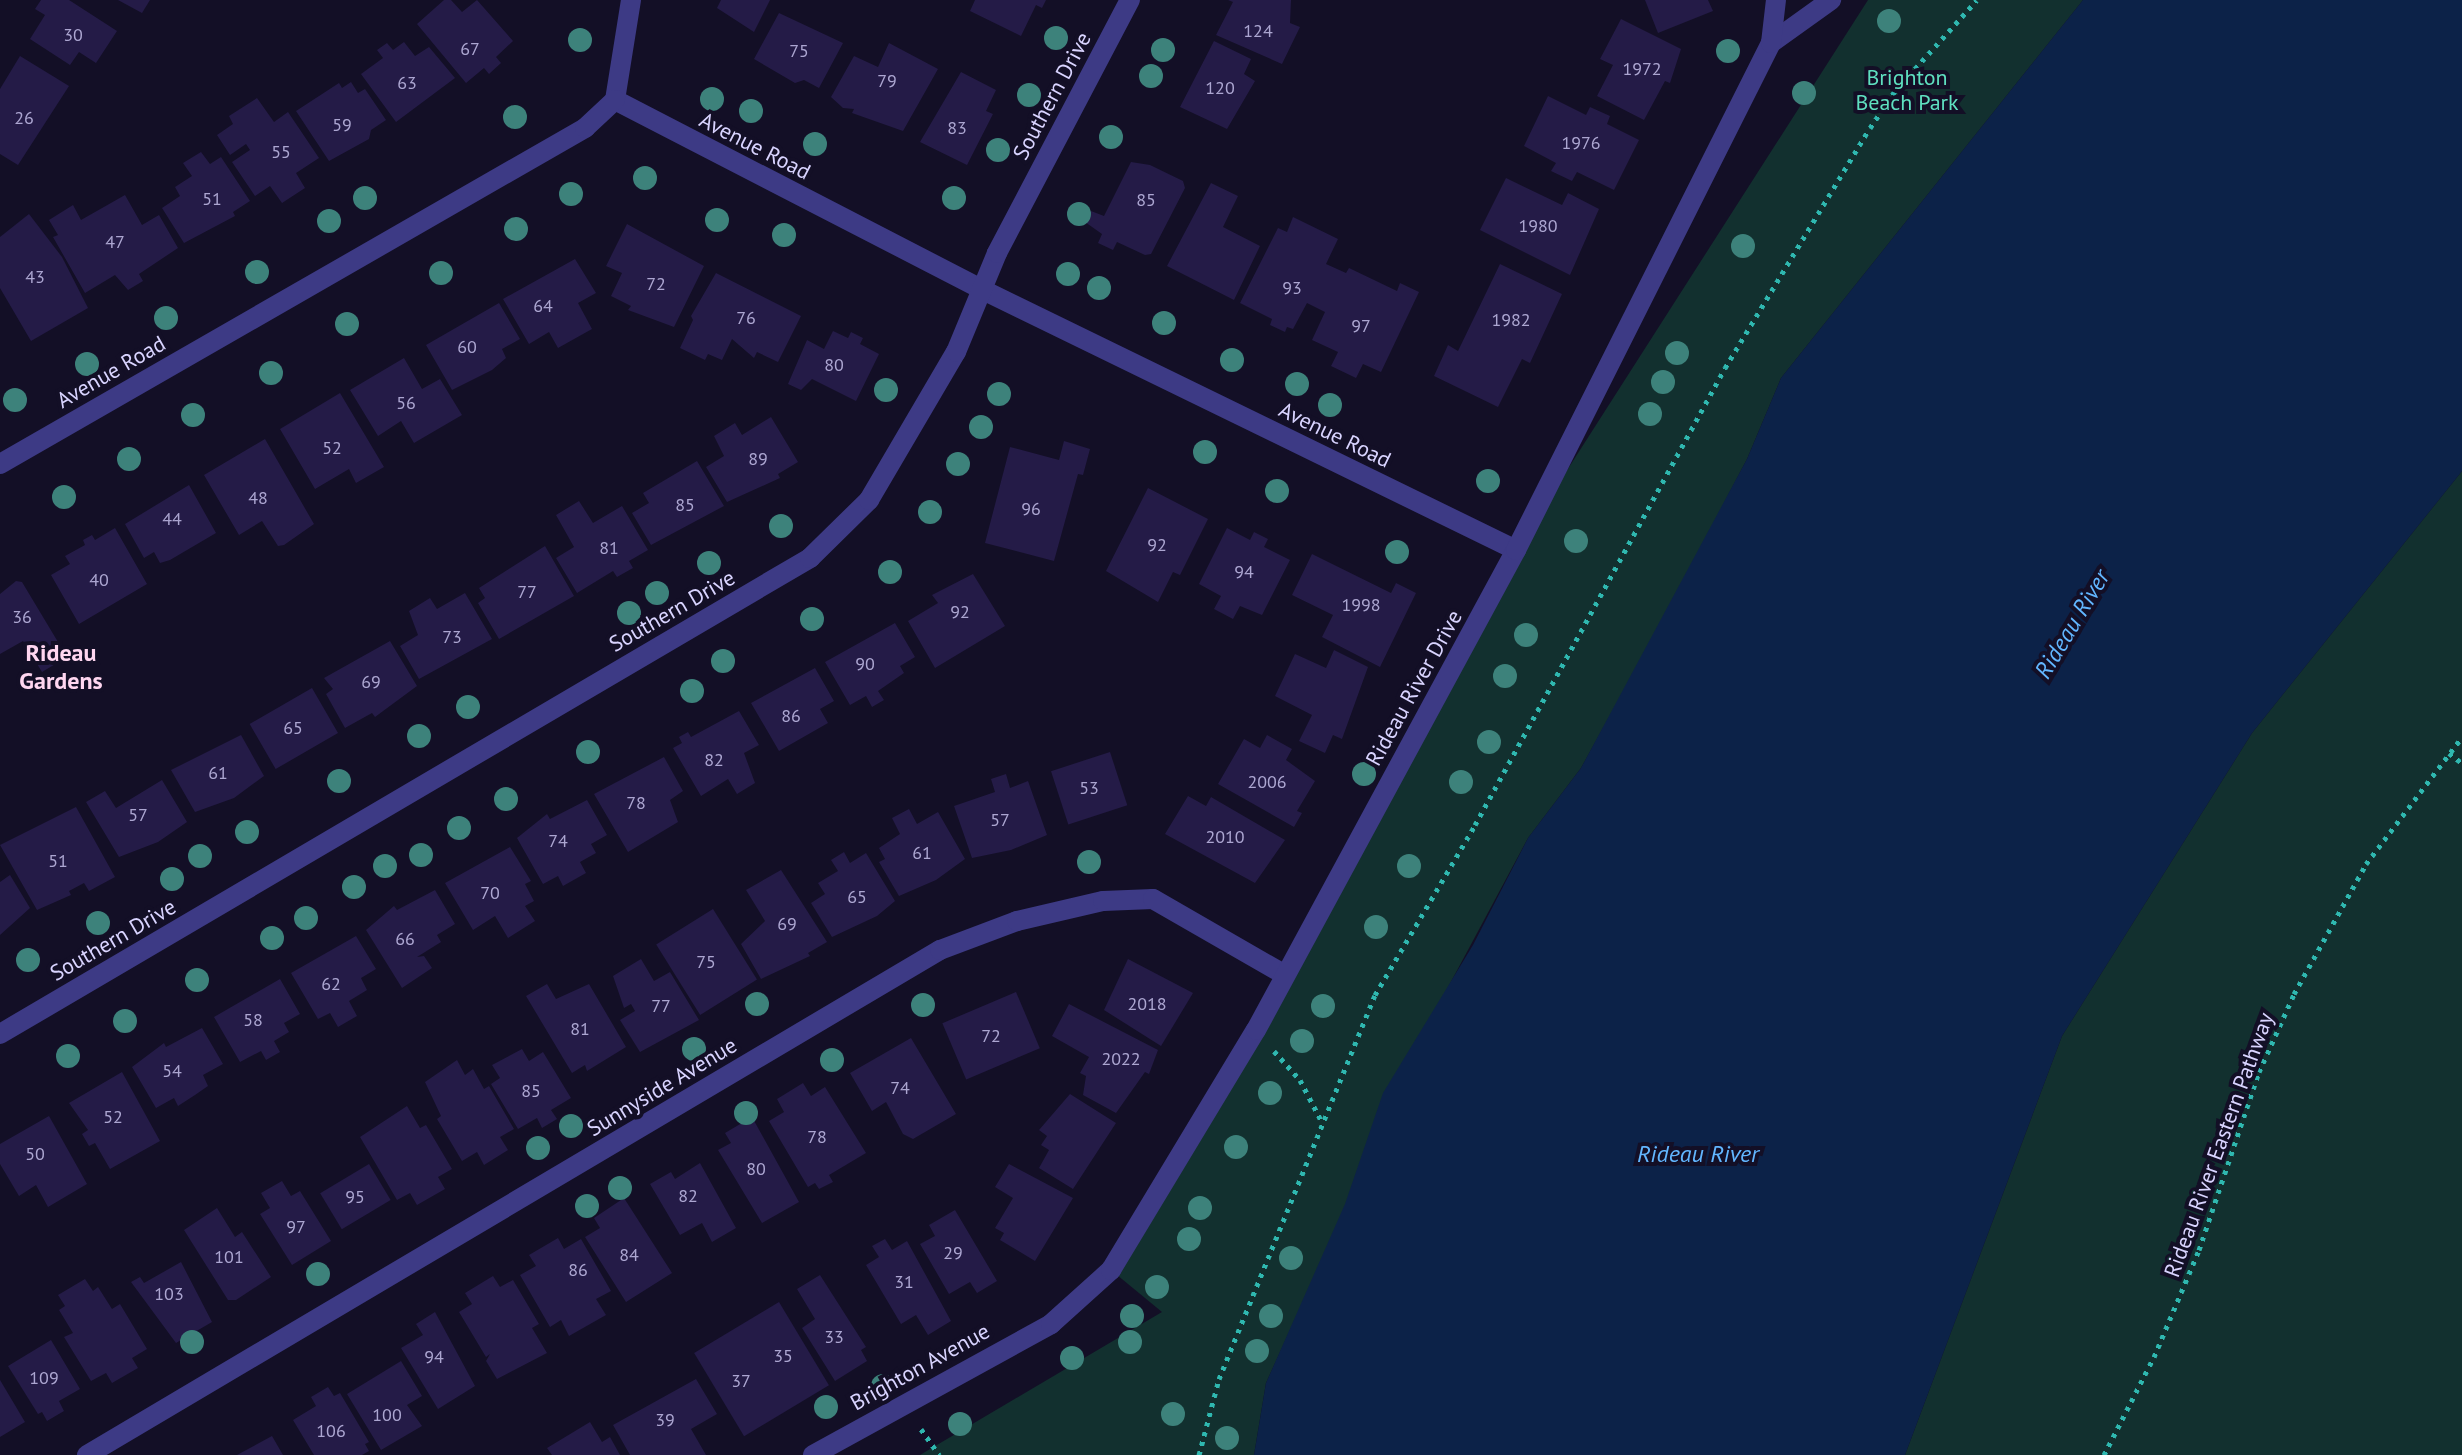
<!DOCTYPE html>
<html>
<head>
<meta charset="utf-8">
<style>
  body { margin:0 }
  #map { position:relative; width:2462px; height:1455px; overflow:hidden; background:#130f26; font-family:"PT Sans",sans-serif }
  div>[style] { position:absolute }
  [style*='--x'] { left:calc(var(--x)*1px); top:calc(var(--y)*1px); width:calc(var(--w)*1px); rotate:calc(var(--a)*1deg) }
  .green>* { inset:0; background:#12302f }
  .water>* { inset:0; background:#0c2248 }
  .building>* { inset:0; background:#241b47; transform-origin:0 0 }
  .path>* { height:5px; margin-top:-2.5px; transform-origin:0; background:repeating-linear-gradient(90deg,#2fb8b0 0 4px,transparent 0 10px) }
  .minor>* { height:20px; margin:-10px; padding:0 10px; transform-origin:10px; border-radius:10px; background:#3d3a85 }
  .trees>* { width:24px; height:24px; margin:-12px; border-radius:50%; background:#3d827b }
  span { translate:-50% -50%; white-space:nowrap; text-align:center; line-height:1.15; -webkit-text-stroke:8px #130f26; paint-order:stroke }
  .number-label { font-size:18px; color:#aca6d1 }
  .number-label span { -webkit-text-stroke-width:0 }
  .park-label { font-size:22px; color:#5fe0c0 }
  .street-label { font-size:22px; color:#d9d4ff }
  .water-label { font-size:24px; color:#62b6ff; font-style:italic }
  .neighbourhood-label { font-size:24px; color:#ffd6f0; font-weight:700 }
</style>
</head>
<body>
<div id="map">
  <div class="green">
    <i style="clip-path:polygon(1868px 0,2083px 0,1781px 378px,1747px 459px,1666px 614px,1581px 768px,1528px 838px,1431px 1019px,1266px 1383px,1254px 1455px,920px 1455px,1162px 1312px,1111px 1270px,1516px 550px)"></i>
    <i style="clip-path:polygon(2462px 471px,2462px 1455px,1905px 1455px,2062px 1036px,2252px 733px)"></i>
  </div>
  <div class="water">
    <i style="clip-path:polygon(2083px 0,2462px 0,2462px 471px,2252px 733px,2062px 1036px,1905px 1455px,1254px 1455px,1266px 1383px,1345px 1204px,1383px 1093px,1473px 945px,1528px 838px,1581px 768px,1747px 459px,1781px 378px)"></i>
  </div>
  <div class="building">
    <i style="clip-path:polygon(41px 0,69px 0,117px 31px,96px 63px,79px 52px,70px 65px,30px 39px,45px 15px,35px 9px)"></i>
    <i style="clip-path:polygon(118px 0,150px 0,142px 13px)"></i>
    <i style="clip-path:polygon(444px 0,451px 0,462px 12px,477px 0,513px 41px,496px 57px,501px 63px,489px 74px,484px 68px,466px 83px,417px 24px)"></i>
    <i style="clip-path:polygon(721px 0,770px 0,754px 32px,717px 8px)"></i>
    <i style="clip-path:polygon(975px 0,1046px 0,1042px 8px,1036px 5px,1021px 36px,970px 11px)"></i>
    <i style="clip-path:polygon(1228px 0,1291px 0,1290px 23px,1300px 27px,1282px 64px,1216px 35px,1233px 2px)"></i>
    <i style="clip-path:polygon(1645px 0,1708px 0,1713px 11px,1658px 33px)"></i>
    <i style="clip-path:polygon(779px 13px,843px 43px,819px 88px,804px 80px,795px 83px,754px 59px)"></i>
    <i style="clip-path:polygon(1621px 19px,1681px 49px,1670px 83px,1665px 81px,1644px 120px,1597px 96px,1613px 65px,1600px 59px)"></i>
    <i style="clip-path:polygon(1214px 41px,1251px 59px,1244px 74px,1255px 81px,1227px 129px,1180px 107px)"></i>
    <i style="clip-path:polygon(404px 42px,415px 56px,429px 47px,455px 78px,396px 122px,361px 74px,383px 58px,377px 50px,387px 43px,393px 50px)"></i>
    <i style="clip-path:polygon(889px 43px,938px 69px,903px 131px,852px 113px,854px 109px,843px 108px,831px 97px,854px 56px,878px 67px)"></i>
    <i style="clip-path:polygon(20px 56px,69px 86px,18px 165px,0 154px,0 89px)"></i>
    <i style="clip-path:polygon(961px 72px,996px 90px,986px 111px,993px 114px,967px 165px,920px 142px)"></i>
    <i style="clip-path:polygon(351px 82px,358px 93px,365px 89px,386px 120px,371px 130px,369px 139px,329px 161px,296px 111px,339px 83px,342px 88px)"></i>
    <i style="clip-path:polygon(1548px 96px,1586px 115px,1590px 107px,1610px 116px,1607px 124px,1639px 140px,1614px 190px,1577px 172px,1572px 181px,1551px 171px,1556px 163px,1524px 146px)"></i>
    <i style="clip-path:polygon(257px 98px,274px 122px,288px 112px,319px 158px,296px 173px,305px 188px,282px 203px,270px 186px,255px 196px,232px 162px,250px 150px,246px 144px,230px 155px,217px 135px,233px 124px,229px 116px)"></i>
    <i style="clip-path:polygon(201px 152px,210px 164px,221px 157px,250px 201px,233px 212px,235px 216px,184px 243px,162px 208px,180px 196px,175px 187px,192px 176px,183px 163px)"></i>
    <i style="clip-path:polygon(1131px 162px,1150px 165px,1183px 181px,1185px 188px,1151px 254px,1145px 255px,1117px 242px,1113px 250px,1098px 243px,1102px 234px,1085px 222px,1091px 211px,1104px 216px)"></i>
    <i style="clip-path:polygon(1506px 178px,1562px 205px,1568px 193px,1599px 209px,1570px 275px,1480px 230px)"></i>
    <i style="clip-path:polygon(1211px 183px,1238px 196px,1223px 227px,1260px 246px,1234px 300px,1167px 266px)"></i>
    <i style="clip-path:polygon(125px 195px,142px 225px,159px 215px,178px 248px,139px 274px,143px 281px,128px 290px,115px 275px,85px 293px,53px 237px,58px 235px,49px 220px,73px 205px,81px 220px)"></i>
    <i style="clip-path:polygon(29px 214px,62px 257px,88px 308px,31px 341px,0 288px,0 237px)"></i>
    <i style="clip-path:polygon(1293px 217px,1338px 239px,1326px 264px,1346px 273px,1349px 268px,1397px 291px,1400px 283px,1419px 292px,1381px 372px,1363px 364px,1356px 378px,1331px 366px,1338px 352px,1312px 340px,1325px 312px,1307px 303px,1293px 329px,1287px 327px,1285px 332px,1270px 325px,1272px 319px,1240px 303px,1278px 228px,1287px 232px)"></i>
    <i style="clip-path:polygon(627px 224px,704px 266px,674px 327px,628px 310px,631px 306px,611px 296px,622px 273px,606px 266px)"></i>
    <i style="clip-path:polygon(575px 259px,596px 293px,578px 303px,592px 329px,558px 348px,549px 332px,529px 344px,503px 299px)"></i>
    <i style="clip-path:polygon(1500px 264px,1562px 294px,1530px 363px,1522px 359px,1498px 407px,1434px 376px,1448px 345px,1458px 351px)"></i>
    <i style="clip-path:polygon(716px 273px,801px 316px,778px 362px,757px 352px,754px 358px,732px 339px,722px 360px,708px 354px,705px 360px,680px 348px,693px 320px,691px 316px)"></i>
    <i style="clip-path:polygon(499px 303px,520px 339px,502px 349px,506px 358px,492px 370px,452px 390px,426px 345px)"></i>
    <i style="clip-path:polygon(833px 331px,848px 338px,851px 332px,863px 338px,860px 344px,879px 354px,856px 401px,812px 379px,801px 390px,788px 384px,807px 340px,824px 349px)"></i>
    <i style="clip-path:polygon(404px 358px,422px 389px,440px 379px,462px 415px,414px 443px,401px 421px,378px 436px,350px 390px)"></i>
    <i style="clip-path:polygon(340px 393px,384px 467px,356px 483px,349px 469px,315px 489px,280px 429px)"></i>
    <i style="clip-path:polygon(771px 417px,798px 462px,778px 474px,780px 478px,727px 502px,706px 467px,724px 456px,714px 436px,735px 423px,742px 435px)"></i>
    <i style="clip-path:polygon(265px 439px,314px 524px,284px 545px,278px 546px,262px 521px,239px 535px,204px 475px)"></i>
    <i style="clip-path:polygon(1064px 441px,1090px 449px,1083px 475px,1078px 474px,1054px 561px,985px 543px,1010px 447px,1059px 460px)"></i>
    <i style="clip-path:polygon(697px 461px,724px 506px,651px 545px,632px 513px,649px 503px,643px 493px)"></i>
    <i style="clip-path:polygon(189px 485px,216px 533px,170px 560px,160px 563px,154px 552px,144px 558px,125px 524px)"></i>
    <i style="clip-path:polygon(1148px 488px,1208px 519px,1180px 575px,1173px 572px,1158px 602px,1106px 571px)"></i>
    <i style="clip-path:polygon(579px 501px,593px 523px,622px 506px,648px 550px,629px 561px,633px 568px,617px 577px,613px 571px,577px 593px,556px 558px,574px 547px,556px 515px)"></i>
    <i style="clip-path:polygon(115px 528px,147px 584px,79px 624px,51px 575px,70px 564px,65px 556px,85px 545px,83px 540px,92px 535px,95px 540px)"></i>
    <i style="clip-path:polygon(1227px 528px,1250px 540px,1254px 532px,1268px 539px,1264px 547px,1290px 560px,1262px 615px,1240px 606px,1233px 619px,1214px 609px,1221px 596px,1199px 584px)"></i>
    <i style="clip-path:polygon(545px 546px,574px 596px,499px 639px,478px 603px,485px 598px,479px 588px)"></i>
    <i style="clip-path:polygon(1312px 554px,1391px 593px,1396px 583px,1416px 593px,1380px 667px,1322px 637px,1333px 615px,1292px 595px)"></i>
    <i style="clip-path:polygon(973px 574px,1005px 626px,935px 668px,908px 621px,938px 603px,932px 595px)"></i>
    <i style="clip-path:polygon(16px 581px,22px 582px,67px 657px,42px 672px,23px 641px,0 654px,0 594px)"></i>
    <i style="clip-path:polygon(465px 593px,492px 639px,419px 679px,400px 646px,418px 635px,409px 611px,430px 598px,437px 609px)"></i>
    <i style="clip-path:polygon(895px 623px,915px 657px,900px 666px,904px 673px,878px 691px,884px 700px,872px 707px,866px 696px,850px 705px,825px 662px)"></i>
    <i style="clip-path:polygon(390px 641px,417px 686px,375px 717px,372px 713px,345px 728px,326px 694px,333px 689px,324px 678px)"></i>
    <i style="clip-path:polygon(1334px 650px,1368px 667px,1342px 739px,1333px 735px,1325px 753px,1299px 741px,1312px 715px,1275px 696px,1295px 654px,1326px 668px)"></i>
    <i style="clip-path:polygon(815px 668px,834px 701px,820px 709px,828px 723px,779px 751px,751px 703px)"></i>
    <i style="left:312px;top:688px;width:52px;height:72px;rotate:60deg"></i>
    <i style="clip-path:polygon(739px 711px,759px 745px,744px 753px,755px 783px,737px 794px,728px 779px,701px 796px,673px 748px,682px 743px,679px 737px,688px 732px,691px 737px)"></i>
    <i style="clip-path:polygon(241px 735px,264px 776px,234px 798px,195px 812px,171px 770px)"></i>
    <i style="clip-path:polygon(1267px 735px,1292px 749px,1286px 760px,1315px 781px,1297px 811px,1302px 813px,1294px 827px,1218px 784px,1244px 739px,1260px 748px)"></i>
    <i style="left:1110px;top:752px;width:56px;height:62px;rotate:72deg"></i>
    <i style="clip-path:polygon(664px 757px,683px 791px,670px 800px,678px 822px,628px 852px,594px 794px)"></i>
    <i style="clip-path:polygon(1006px 774px,1010px 788px,1028px 781px,1047px 835px,1011px 850px,972px 858px,954px 806px,995px 792px,991px 779px)"></i>
    <i style="clip-path:polygon(162px 780px,187px 822px,158px 842px,119px 857px,86px 802px,105px 791px,116px 808px)"></i>
    <i style="clip-path:polygon(1188px 796px,1206px 806px,1211px 797px,1285px 840px,1255px 883px,1165px 834px)"></i>
    <i style="clip-path:polygon(587px 800px,607px 835px,591px 844px,596px 853px,580px 862px,586px 873px,563px 886px,558px 876px,543px 884px,517px 838px,547px 814px,550px 819px)"></i>
    <i style="clip-path:polygon(76px 807px,115px 877px,89px 891px,84px 883px,69px 891px,71px 895px,37px 910px,0 845px)"></i>
    <i style="clip-path:polygon(909px 809px,917px 824px,938px 812px,965px 859px,936px 880px,899px 896px,879px 862px,885px 859px,879px 848px,900px 834px,892px 818px)"></i>
    <i style="clip-path:polygon(510px 847px,531px 881px,525px 884px,534px 901px,525px 906px,535px 921px,508px 938px,495px 916px,473px 930px,445px 883px)"></i>
    <i style="clip-path:polygon(844px 852px,850px 863px,866px 853px,895px 901px,877px 916px,832px 937px,811px 903px,825px 894px,818px 883px,838px 871px,831px 860px)"></i>
    <i style="clip-path:polygon(781px 870px,827px 942px,808px 953px,810px 956px,761px 979px,741px 944px,765px 921px,746px 890px)"></i>
    <i style="clip-path:polygon(10px 875px,30px 908px,0 935px,0 882px)"></i>
    <i style="clip-path:polygon(435px 890px,455px 924px,437px 935px,441px 942px,417px 957px,424px 956px,432px 968px,402px 988px,366px 930px,394px 906px,397px 910px)"></i>
    <i style="left:713px;top:909px;width:83px;height:67px;rotate:58deg"></i>
    <i style="clip-path:polygon(356px 936px,376px 969px,361px 978px,367px 990px,349px 1001px,357px 1016px,338px 1027px,330px 1013px,318px 1019px,291px 973px)"></i>
    <i style="clip-path:polygon(641px 959px,654px 981px,670px 972px,699px 1020px,640px 1052px,620px 1020px,635px 1011px,631px 1004px,624px 1008px,613px 976px)"></i>
    <i style="clip-path:polygon(1128px 959px,1193px 993px,1161px 1046px,1104px 1010px)"></i>
    <i style="clip-path:polygon(280px 979px,300px 1014px,284px 1023px,289px 1032px,274px 1041px,280px 1052px,266px 1060px,261px 1051px,240px 1062px,214px 1017px)"></i>
    <i style="clip-path:polygon(547px 984px,556px 999px,589px 984px,626px 1047px,587px 1071px,585px 1065px,572px 1073px,526px 996px)"></i>
    <i style="left:1016px;top:992px;width:61px;height:80px;rotate:67deg"></i>
    <i style="clip-path:polygon(1069px 1004px,1158px 1050px,1149px 1074px,1145px 1072px,1116px 1113px,1083px 1095px,1086px 1076px,1080px 1073px,1089px 1057px,1052px 1036px)"></i>
    <i style="clip-path:polygon(202px 1028px,223px 1064px,203px 1075px,208px 1086px,195px 1095px,178px 1106px,174px 1098px,156px 1108px,132px 1067px,164px 1043px,166px 1047px)"></i>
    <i style="clip-path:polygon(911px 1038px,956px 1114px,913px 1139px,903px 1134px,886px 1102px,872px 1111px,850px 1073px)"></i>
    <i style="clip-path:polygon(522px 1049px,529px 1061px,543px 1052px,571px 1098px,551px 1110px,557px 1119px,542px 1128px,537px 1118px,518px 1129px,491px 1084px,500px 1078px,492px 1065px)"></i>
    <i style="clip-path:polygon(457px 1060px,465px 1075px,473px 1069px,484px 1089px,489px 1086px,514px 1129px,500px 1137px,508px 1150px,484px 1165px,477px 1152px,462px 1161px,437px 1119px,441px 1116px,425px 1082px)"></i>
    <i style="clip-path:polygon(122px 1072px,160px 1141px,110px 1169px,95px 1143px,89px 1146px,82px 1134px,88px 1130px,69px 1103px)"></i>
    <i style="clip-path:polygon(803px 1083px,811px 1096px,825px 1087px,866px 1153px,829px 1175px,833px 1182px,819px 1189px,815px 1183px,808px 1187px,769px 1121px,784px 1112px,777px 1099px)"></i>
    <i style="clip-path:polygon(1070px 1094px,1116px 1123px,1073px 1189px,1039px 1168px,1049px 1150px,1041px 1145px,1047px 1136px,1039px 1130px)"></i>
    <i style="clip-path:polygon(407px 1106px,420px 1128px,426px 1125px,452px 1169px,438px 1177px,445px 1189px,417px 1205px,410px 1193px,397px 1200px,360px 1137px)"></i>
    <i style="clip-path:polygon(49px 1116px,87px 1184px,48px 1207px,36px 1185px,19px 1196px,0 1164px,0 1144px)"></i>
    <i style="clip-path:polygon(752px 1117px,799px 1202px,762px 1223px,718px 1150px,731px 1143px,725px 1133px)"></i>
    <i style="clip-path:polygon(700px 1163px,736px 1228px,712px 1242px,702px 1223px,680px 1235px,650px 1184px,671px 1172px,675px 1179px)"></i>
    <i style="left:369px;top:1164px;width:42px;height:57px;rotate:59deg"></i>
    <i style="clip-path:polygon(1009px 1164px,1073px 1198px,1035px 1261px,1000px 1240px,1004px 1233px,995px 1228px,1013px 1198px,995px 1187px)"></i>
    <i style="clip-path:polygon(282px 1181px,291px 1196px,300px 1191px,331px 1241px,292px 1265px,260px 1214px,270px 1208px,261px 1193px)"></i>
    <i style="clip-path:polygon(624px 1198px,672px 1273px,626px 1302px,585px 1237px,600px 1228px,594px 1218px)"></i>
    <i style="clip-path:polygon(217px 1208px,235px 1237px,242px 1232px,271px 1277px,236px 1300px,228px 1300px,184px 1230px)"></i>
    <i style="clip-path:polygon(955px 1210px,997px 1281px,977px 1293px,970px 1282px,949px 1294px,920px 1244px,935px 1236px,929px 1225px)"></i>
    <i style="clip-path:polygon(558px 1238px,564px 1249px,581px 1239px,611px 1291px,596px 1299px,606px 1315px,569px 1336px,561px 1320px,550px 1327px,520px 1275px,536px 1266px,529px 1255px)"></i>
    <i style="clip-path:polygon(885px 1239px,892px 1250px,907px 1241px,951px 1321px,928px 1335px,916px 1315px,901px 1324px,866px 1265px,879px 1257px,872px 1246px)"></i>
    <i style="clip-path:polygon(181px 1262px,212px 1322px,176px 1343px,131px 1282px,140px 1277px,144px 1283px)"></i>
    <i style="clip-path:polygon(820px 1275px,866px 1347px,861px 1350px,867px 1361px,835px 1381px,802px 1328px,815px 1319px,797px 1289px)"></i>
    <i style="clip-path:polygon(493px 1276px,500px 1287px,513px 1280px,539px 1324px,532px 1328px,547px 1353px,497px 1379px,486px 1361px,490px 1354px,486px 1357px,459px 1312px,472px 1304px,465px 1293px)"></i>
    <i style="clip-path:polygon(85px 1279px,93px 1291px,98px 1287px,112px 1309px,120px 1304px,147px 1349px,132px 1358px,138px 1368px,112px 1383px,106px 1373px,91px 1381px,64px 1337px,73px 1333px,59px 1310px,65px 1306px,58px 1295px)"></i>
    <i style="left:779px;top:1302px;width:97px;height:99px;rotate:59deg"></i>
    <i style="clip-path:polygon(435px 1312px,475px 1386px,438px 1409px,401px 1348px,423px 1335px,416px 1324px)"></i>
    <i style="clip-path:polygon(51px 1340px,80px 1389px,59px 1401px,64px 1411px,47px 1421px,42px 1412px,38px 1414px,8px 1366px)"></i>
    <i style="clip-path:polygon(401px 1361px,422px 1396px,407px 1405px,422px 1426px,381px 1450px,347px 1394px)"></i>
    <i style="clip-path:polygon(696px 1379px,717px 1414px,691px 1429px,706px 1455px,630px 1455px,613px 1425px)"></i>
    <i style="clip-path:polygon(0 1380px,25px 1422px,0 1437px)"></i>
    <i style="clip-path:polygon(328px 1387px,334px 1396px,340px 1393px,369px 1442px,365px 1444px,369px 1451px,362px 1455px,314px 1455px,293px 1420px,316px 1406px,311px 1397px)"></i>
    <i style="clip-path:polygon(590px 1422px,602px 1442px,610px 1437px,620px 1455px,552px 1455px,547px 1448px)"></i>
    <i style="clip-path:polygon(272px 1436px,283px 1455px,237px 1455px)"></i>
  </div>
  <div class="path">
    <i style="--x:2449;--y:753;--w:16;--a:38"></i>
    <i style="--x:1274;--y:1051;--w:39;--a:48"></i>
    <i style="--x:1300;--y:1080;--w:47;--a:62.4"></i>
    <i style="--x:921;--y:1429;--w:32;--a:55"></i>
    <i style="--x:1199;--y:1455;--w:79;--a:-75.3"></i>
    <i style="--x:1219;--y:1379;--w:414;--a:-67.9"></i>
    <i style="--x:1375;--y:995;--w:197;--a:-59.5"></i>
    <i style="--x:1475;--y:825;--w:521;--a:-61.32"></i>
    <i style="--x:1725;--y:368;--w:280;--a:-58.9"></i>
    <i style="--x:1870;--y:128;--w:45;--a:-56"></i>
    <i style="--x:1895;--y:91;--w:122;--a:-48"></i>
    <i style="--x:2104;--y:1455;--w:110;--a:-63"></i>
    <i style="--x:2154;--y:1357;--w:116;--a:-67.2"></i>
    <i style="--x:2199;--y:1250;--w:188;--a:-71.4"></i>
    <i style="--x:2259;--y:1072;--w:85;--a:-65.8"></i>
    <i style="--x:2294;--y:994;--w:149;--a:-61"></i>
    <i style="--x:2366;--y:864;--w:159;--a:-52.9"></i>
  </div>
  <div class="minor">
    <i style="--x:1771;--y:43;--w:74;--a:-35.6"></i>
    <i style="--x:615;--y:100;--w:414;--a:27.3"></i>
    <i style="--x:983;--y:290;--w:593;--a:26"></i>
    <i style="--x:615;--y:100;--w:101;--a:-80.9"></i>
    <i style="--x:0;--y:464;--w:675;--a:-29.87"></i>
    <i style="--x:585;--y:128;--w:41;--a:-43"></i>
    <i style="--x:0;--y:1034;--w:940;--a:-30.44"></i>
    <i style="--x:810;--y:558;--w:83;--a:-44.5"></i>
    <i style="--x:869;--y:500;--w:172;--a:-59.6"></i>
    <i style="--x:956;--y:352;--w:107;--a:-67.5"></i>
    <i style="--x:997;--y:253;--w:286;--a:-62.3"></i>
    <i style="--x:87;--y:1455;--w:991;--a:-30.63"></i>
    <i style="--x:940;--y:950;--w:82;--a:-20.6"></i>
    <i style="--x:1017;--y:921;--w:88;--a:-13.1"></i>
    <i style="--x:1103;--y:901;--w:50;--a:-2.3"></i>
    <i style="--x:1153;--y:899;--w:152;--a:29.9"></i>
    <i style="--x:813;--y:1455;--w:272;--a:-28.8"></i>
    <i style="--x:1051;--y:1324;--w:81;--a:-42"></i>
    <i style="--x:1111;--y:1270;--w:280;--a:-58.9"></i>
    <i style="--x:1256;--y:1030;--w:546;--a:-61.56"></i>
    <i style="--x:1516;--y:550;--w:568;--a:-63.3"></i>
    <i style="--x:1771;--y:43;--w:43;--a:-83.4"></i>
  </div>
  <div class="trees">
    <i style="left:1889px;top:21px"></i>
    <i style="left:1056px;top:38px"></i>
    <i style="left:580px;top:40px"></i>
    <i style="left:1163px;top:50px"></i>
    <i style="left:1728px;top:51px"></i>
    <i style="left:1151px;top:76px"></i>
    <i style="left:1804px;top:93px"></i>
    <i style="left:1029px;top:95px"></i>
    <i style="left:712px;top:99px"></i>
    <i style="left:751px;top:111px"></i>
    <i style="left:515px;top:117px"></i>
    <i style="left:1111px;top:137px"></i>
    <i style="left:815px;top:144px"></i>
    <i style="left:998px;top:150px"></i>
    <i style="left:645px;top:178px"></i>
    <i style="left:571px;top:194px"></i>
    <i style="left:365px;top:198px"></i>
    <i style="left:954px;top:198px"></i>
    <i style="left:1079px;top:214px"></i>
    <i style="left:717px;top:220px"></i>
    <i style="left:329px;top:221px"></i>
    <i style="left:516px;top:229px"></i>
    <i style="left:784px;top:235px"></i>
    <i style="left:1743px;top:246px"></i>
    <i style="left:257px;top:272px"></i>
    <i style="left:441px;top:273px"></i>
    <i style="left:1068px;top:274px"></i>
    <i style="left:1099px;top:288px"></i>
    <i style="left:166px;top:318px"></i>
    <i style="left:1164px;top:323px"></i>
    <i style="left:347px;top:324px"></i>
    <i style="left:1677px;top:353px"></i>
    <i style="left:1232px;top:360px"></i>
    <i style="left:87px;top:364px"></i>
    <i style="left:271px;top:373px"></i>
    <i style="left:1663px;top:382px"></i>
    <i style="left:1297px;top:384px"></i>
    <i style="left:886px;top:390px"></i>
    <i style="left:999px;top:394px"></i>
    <i style="left:15px;top:400px"></i>
    <i style="left:1330px;top:405px"></i>
    <i style="left:1650px;top:414px"></i>
    <i style="left:193px;top:415px"></i>
    <i style="left:981px;top:427px"></i>
    <i style="left:1205px;top:452px"></i>
    <i style="left:129px;top:459px"></i>
    <i style="left:958px;top:464px"></i>
    <i style="left:1488px;top:481px"></i>
    <i style="left:1277px;top:491px"></i>
    <i style="left:64px;top:497px"></i>
    <i style="left:930px;top:512px"></i>
    <i style="left:781px;top:526px"></i>
    <i style="left:1576px;top:541px"></i>
    <i style="left:1397px;top:552px"></i>
    <i style="left:709px;top:563px"></i>
    <i style="left:890px;top:572px"></i>
    <i style="left:657px;top:593px"></i>
    <i style="left:629px;top:613px"></i>
    <i style="left:812px;top:619px"></i>
    <i style="left:1526px;top:635px"></i>
    <i style="left:723px;top:661px"></i>
    <i style="left:1505px;top:676px"></i>
    <i style="left:692px;top:691px"></i>
    <i style="left:468px;top:707px"></i>
    <i style="left:419px;top:736px"></i>
    <i style="left:1489px;top:742px"></i>
    <i style="left:588px;top:752px"></i>
    <i style="left:1364px;top:774px"></i>
    <i style="left:339px;top:781px"></i>
    <i style="left:1461px;top:782px"></i>
    <i style="left:506px;top:799px"></i>
    <i style="left:459px;top:828px"></i>
    <i style="left:247px;top:832px"></i>
    <i style="left:421px;top:855px"></i>
    <i style="left:200px;top:856px"></i>
    <i style="left:1089px;top:862px"></i>
    <i style="left:385px;top:866px"></i>
    <i style="left:1409px;top:866px"></i>
    <i style="left:172px;top:879px"></i>
    <i style="left:354px;top:887px"></i>
    <i style="left:306px;top:918px"></i>
    <i style="left:98px;top:923px"></i>
    <i style="left:1376px;top:927px"></i>
    <i style="left:272px;top:938px"></i>
    <i style="left:28px;top:960px"></i>
    <i style="left:197px;top:980px"></i>
    <i style="left:757px;top:1004px"></i>
    <i style="left:923px;top:1005px"></i>
    <i style="left:1323px;top:1006px"></i>
    <i style="left:125px;top:1021px"></i>
    <i style="left:1302px;top:1041px"></i>
    <i style="left:694px;top:1049px"></i>
    <i style="left:68px;top:1056px"></i>
    <i style="left:832px;top:1060px"></i>
    <i style="left:1270px;top:1093px"></i>
    <i style="left:746px;top:1113px"></i>
    <i style="left:571px;top:1126px"></i>
    <i style="left:1236px;top:1147px"></i>
    <i style="left:538px;top:1148px"></i>
    <i style="left:620px;top:1188px"></i>
    <i style="left:587px;top:1206px"></i>
    <i style="left:1200px;top:1208px"></i>
    <i style="left:1189px;top:1239px"></i>
    <i style="left:1291px;top:1258px"></i>
    <i style="left:318px;top:1274px"></i>
    <i style="left:1157px;top:1287px"></i>
    <i style="left:1132px;top:1316px"></i>
    <i style="left:1271px;top:1316px"></i>
    <i style="left:192px;top:1342px"></i>
    <i style="left:1130px;top:1342px"></i>
    <i style="left:1257px;top:1351px"></i>
    <i style="left:1072px;top:1358px"></i>
    <i style="left:883px;top:1386px"></i>
    <i style="left:826px;top:1407px"></i>
    <i style="left:1173px;top:1414px"></i>
    <i style="left:960px;top:1424px"></i>
    <i style="left:1227px;top:1438px"></i>
  </div>
  <div class="number-label">
    <span style="left:1258px;top:31px">124</span>
    <span style="left:73px;top:35px">30</span>
    <span style="left:470px;top:49px">67</span>
    <span style="left:799px;top:51px">75</span>
    <span style="left:1642px;top:69px">1972</span>
    <span style="left:887px;top:81px">79</span>
    <span style="left:407px;top:83px">63</span>
    <span style="left:1220px;top:88px">120</span>
    <span style="left:24px;top:118px">26</span>
    <span style="left:342px;top:125px">59</span>
    <span style="left:957px;top:128px">83</span>
    <span style="left:1581px;top:143px">1976</span>
    <span style="left:281px;top:152px">55</span>
    <span style="left:212px;top:199px">51</span>
    <span style="left:1146px;top:200px">85</span>
    <span style="left:1538px;top:226px">1980</span>
    <span style="left:115px;top:242px">47</span>
    <span style="left:35px;top:277px">43</span>
    <span style="left:656px;top:284px">72</span>
    <span style="left:1292px;top:288px">93</span>
    <span style="left:543px;top:306px">64</span>
    <span style="left:746px;top:318px">76</span>
    <span style="left:1511px;top:320px">1982</span>
    <span style="left:1361px;top:326px">97</span>
    <span style="left:467px;top:347px">60</span>
    <span style="left:834px;top:365px">80</span>
    <span style="left:406px;top:403px">56</span>
    <span style="left:332px;top:448px">52</span>
    <span style="left:758px;top:459px">89</span>
    <span style="left:258px;top:498px">48</span>
    <span style="left:685px;top:505px">85</span>
    <span style="left:1031px;top:509px">96</span>
    <span style="left:172px;top:519px">44</span>
    <span style="left:1157px;top:545px">92</span>
    <span style="left:609px;top:548px">81</span>
    <span style="left:1244px;top:572px">94</span>
    <span style="left:99px;top:580px">40</span>
    <span style="left:527px;top:592px">77</span>
    <span style="left:1361px;top:605px">1998</span>
    <span style="left:960px;top:612px">92</span>
    <span style="left:22px;top:617px">36</span>
    <span style="left:452px;top:637px">73</span>
    <span style="left:865px;top:664px">90</span>
    <span style="left:371px;top:682px">69</span>
    <span style="left:791px;top:716px">86</span>
    <span style="left:293px;top:728px">65</span>
    <span style="left:714px;top:760px">82</span>
    <span style="left:218px;top:773px">61</span>
    <span style="left:1267px;top:782px">2006</span>
    <span style="left:1089px;top:788px">53</span>
    <span style="left:636px;top:803px">78</span>
    <span style="left:138px;top:815px">57</span>
    <span style="left:1000px;top:820px">57</span>
    <span style="left:1225px;top:837px">2010</span>
    <span style="left:558px;top:841px">74</span>
    <span style="left:922px;top:853px">61</span>
    <span style="left:58px;top:861px">51</span>
    <span style="left:490px;top:893px">70</span>
    <span style="left:857px;top:897px">65</span>
    <span style="left:787px;top:924px">69</span>
    <span style="left:405px;top:939px">66</span>
    <span style="left:706px;top:962px">75</span>
    <span style="left:331px;top:984px">62</span>
    <span style="left:1147px;top:1004px">2018</span>
    <span style="left:661px;top:1006px">77</span>
    <span style="left:253px;top:1020px">58</span>
    <span style="left:580px;top:1029px">81</span>
    <span style="left:991px;top:1036px">72</span>
    <span style="left:1121px;top:1059px">2022</span>
    <span style="left:172px;top:1071px">54</span>
    <span style="left:900px;top:1088px">74</span>
    <span style="left:531px;top:1091px">85</span>
    <span style="left:113px;top:1117px">52</span>
    <span style="left:817px;top:1137px">78</span>
    <span style="left:35px;top:1154px">50</span>
    <span style="left:756px;top:1169px">80</span>
    <span style="left:688px;top:1196px">82</span>
    <span style="left:355px;top:1197px">95</span>
    <span style="left:296px;top:1227px">97</span>
    <span style="left:953px;top:1253px">29</span>
    <span style="left:629px;top:1255px">84</span>
    <span style="left:229px;top:1257px">101</span>
    <span style="left:578px;top:1270px">86</span>
    <span style="left:904px;top:1282px">31</span>
    <span style="left:169px;top:1294px">103</span>
    <span style="left:834px;top:1337px">33</span>
    <span style="left:783px;top:1356px">35</span>
    <span style="left:434px;top:1357px">94</span>
    <span style="left:44px;top:1378px">109</span>
    <span style="left:741px;top:1381px">37</span>
    <span style="left:387px;top:1415px">100</span>
    <span style="left:665px;top:1420px">39</span>
    <span style="left:331px;top:1431px">106</span>
  </div>
  <div class="park-label">
    <span style="left:1907px;top:90px">Brighton<br>Beach Park</span>
  </div>
  <div class="street-label">
    <span style="left:1052px;top:96px;rotate:-62deg">Southern Drive</span>
    <span style="left:755px;top:146px;rotate:27deg">Avenue Road</span>
    <span style="left:111px;top:372px;rotate:-30deg">Avenue Road</span>
    <span style="left:1335px;top:435px;rotate:26deg">Avenue Road</span>
    <span style="left:672px;top:611px;rotate:-30deg">Southern Drive</span>
    <span style="left:1414px;top:688px;rotate:-61deg">Rideau River Drive</span>
    <span style="left:113px;top:940px;rotate:-30deg">Southern Drive</span>
    <span style="left:662px;top:1087px;rotate:-31deg">Sunnyside Avenue</span>
    <span style="left:2219px;top:1145px;rotate:-70deg">Rideau River Eastern Pathway</span>
    <span style="left:920px;top:1367px;rotate:-29deg">Brighton Avenue</span>
  </div>
  <div class="water-label">
    <span style="left:2072px;top:624px;rotate:-59deg">Rideau River</span>
    <span style="left:1698px;top:1154px">Rideau River</span>
  </div>
  <div class="neighbourhood-label">
    <span style="left:61px;top:667px">Rideau<br>Gardens</span>
  </div>
</div>
</body>
</html>
